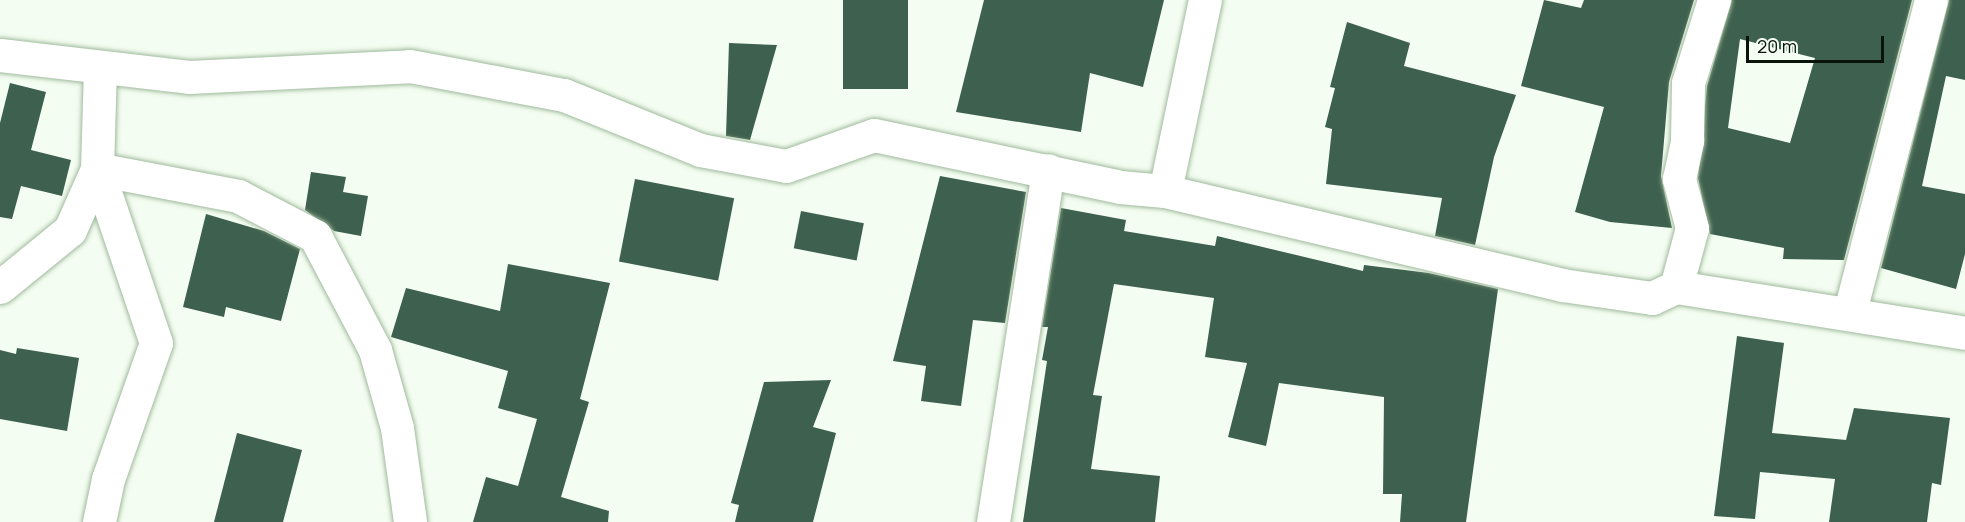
<!DOCTYPE html>
<html>
<head>
<meta charset="utf-8">
<style>
  body { margin:0 }
  #map { position:relative; width:1965px; height:522px; overflow:hidden; background:#f3fdf1; font-family:Manrope,sans-serif }
  div>[style] { position:absolute }
  [style*='--x'] { left:calc(var(--x)*1px); top:calc(var(--y)*1px); width:calc(var(--w)*1px); rotate:calc(var(--a)*1deg) }
  .building>* { inset:0; background:#3e604e; transform-origin:0 0 }
  .roads { filter:drop-shadow(0 0 2px #a0ba9d) drop-shadow(0 0 2px #a0ba9d) }
  .minor>* { height:33px; margin:-16.5px; padding:0 16.5px; transform-origin:16.5px; border-radius:16.5px; background:#fff }
  span { translate:-50% -50%; white-space:nowrap; text-align:center; line-height:1.15; -webkit-text-stroke:6px #f3fdf1; paint-order:stroke }
  .scale { position:absolute; left:1746px; top:36px; width:138px; height:27px; box-sizing:border-box; border:3px solid #0a1309; border-top:0; padding-left:8px; font-size:18px; line-height:21px; white-space:nowrap; color:#0a1309; -webkit-text-stroke:4px #f3fdf1; paint-order:stroke }
</style>
</head>
<body>
<div id="map">
  <div class="building">
    <i style="left:843px;top:0;width:65px;height:89px"></i>
    <i style="clip-path:polygon(984px 0,1164px 0,1143px 87px,1090px 73px,1081px 132px,956px 112px)"></i>
    <i style="clip-path:polygon(1544px 0,1581px 8px,1584px 0,1694px 0,1669px 82px,1661px 176px,1672px 228px,1610px 222px,1575px 212px,1604px 107px,1521px 86px)"></i>
    <i style="clip-path:polygon(evenodd,1732px 0,1912px 0,1844px 260px,1783px 259px,1784px 248px,1710px 234px,1698px 178px,1707px 86px,1732px 0,1740px 39px,1815px 58px,1790px 143px,1728px 128px,1740px 39px)"></i>
    <i style="clip-path:polygon(1949px 0,1965px 0,1965px 80px,1946px 76px,1922px 186px,1965px 194px,1965px 254px,1956px 289px,1881px 268px)"></i>
    <i style="clip-path:polygon(1347px 22px,1410px 43px,1404px 66px,1516px 95px,1494px 157px,1475px 245px,1435px 236px,1442px 198px,1326px 184px,1332px 129px,1325px 127px,1335px 88px,1330px 87px)"></i>
    <i style="clip-path:polygon(729px 43px,777px 45px,750px 140px,726px 136px)"></i>
    <i style="clip-path:polygon(10px 83px,46px 92px,31px 150px,71px 160px,62px 196px,21px 186px,12px 219px,0 217px,0 123px)"></i>
    <i style="clip-path:polygon(311px 172px,346px 177px,343px 192px,368px 196px,361px 236px,334px 231px,305px 210px)"></i>
    <i style="clip-path:polygon(940px 176px,1026px 192px,1005px 323px,973px 320px,961px 406px,921px 401px,926px 366px,893px 361px)"></i>
    <i style="left:635px;top:179px;width:101px;height:84px;rotate:11deg"></i>
    <i style="clip-path:polygon(1061px 208px,1126px 220px,1124px 231px,1215px 246px,1217px 236px,1363px 271px,1364px 265px,1429px 273px,1498px 289px,1466px 522px,1400px 522px,1402px 494px,1383px 494px,1384px 397px,1279px 383px,1266px 446px,1228px 437px,1247px 363px,1205px 357px,1214px 298px,1114px 284px,1093px 395px,1102px 396px,1091px 469px,1160px 476px,1155px 522px,1023px 522px,1047px 361px,1042px 360px,1048px 327px,1042px 327px)"></i>
    <i style="left:801px;top:211px;width:64px;height:38px;rotate:11deg"></i>
    <i style="clip-path:polygon(206px 214px,264px 231px,300px 249px,281px 321px,226px 307px,224px 317px,183px 307px)"></i>
    <i style="clip-path:polygon(508px 264px,610px 283px,580px 399px,589px 402px,561px 497px,609px 511px,608px 522px,473px 522px,486px 477px,518px 486px,537px 419px,498px 408px,508px 371px,391px 337px,406px 288px,500px 311px)"></i>
    <i style="clip-path:polygon(1737px 336px,1784px 343px,1772px 433px,1846px 440px,1854px 408px,1950px 418px,1941px 485px,1932px 483px,1927px 522px,1829px 522px,1835px 479px,1760px 472px,1755px 519px,1714px 516px)"></i>
    <i style="clip-path:polygon(17px 348px,79px 358px,67px 431px,0 419px,0 350px,16px 354px)"></i>
    <i style="clip-path:polygon(831px 380px,813px 427px,836px 433px,813px 522px,735px 522px,739px 505px,731px 503px,764px 382px)"></i>
    <i style="clip-path:polygon(237px 433px,302px 450px,283px 522px,214px 522px)"></i>
  </div>
  <div class="roads">
    <div class="minor">
      <i style="--x:0;--y:55;--w:190;--a:6.6"></i>
      <i style="--x:189;--y:77;--w:221;--a:-2.8"></i>
      <i style="--x:410;--y:66;--w:157;--a:10.7"></i>
      <i style="--x:564;--y:95;--w:147;--a:22"></i>
      <i style="--x:700;--y:150;--w:87;--a:10.5"></i>
      <i style="--x:786;--y:166;--w:93;--a:-19.4"></i>
      <i style="--x:874;--y:135;--w:251;--a:11.9"></i>
      <i style="--x:1120;--y:187;--w:45;--a:5.1"></i>
      <i style="--x:1165;--y:191;--w:408;--a:13.3"></i>
      <i style="--x:1562;--y:285;--w:91;--a:8.2"></i>
      <i style="--x:1652;--y:298;--w:26;--a:-25"></i>
      <i style="--x:1676;--y:287;--w:293;--a:9"></i>
      <i style="--x:1165;--y:191;--w:195;--a:-78.2"></i>
      <i style="--x:0;--y:287;--w:90;--a:-39.2"></i>
      <i style="--x:70;--y:230;--w:67;--a:-66.1"></i>
      <i style="--x:97;--y:169;--w:144;--a:10.8"></i>
      <i style="--x:238;--y:196;--w:87;--a:27.5"></i>
      <i style="--x:315;--y:236;--w:129;--a:62.2"></i>
      <i style="--x:375;--y:350;--w:81;--a:74.2"></i>
      <i style="--x:397;--y:428;--w:95;--a:82.1"></i>
      <i style="--x:1676;--y:287;--w:61;--a:-74.8"></i>
      <i style="--x:1692;--y:228;--w:51;--a:-104.9"></i>
      <i style="--x:1679;--y:179;--w:40;--a:-78"></i>
      <i style="--x:1687;--y:140;--w:57;--a:-89"></i>
      <i style="--x:1688;--y:83;--w:87;--a:-72.6"></i>
      <i style="--x:1850;--y:311;--w:321;--a:-75.4"></i>
      <i style="--x:99;--y:522;--w:44;--a:-78.2"></i>
      <i style="--x:108;--y:479;--w:144;--a:-70.6"></i>
      <i style="--x:156;--y:343;--w:184;--a:-108.7"></i>
      <i style="--x:97;--y:169;--w:102;--a:-88.3"></i>
      <i style="--x:993;--y:522;--w:356;--a:-81.1"></i>
    </div>
  </div>
  <div class="scale">20 m</div>
</div>
</body>
</html>
